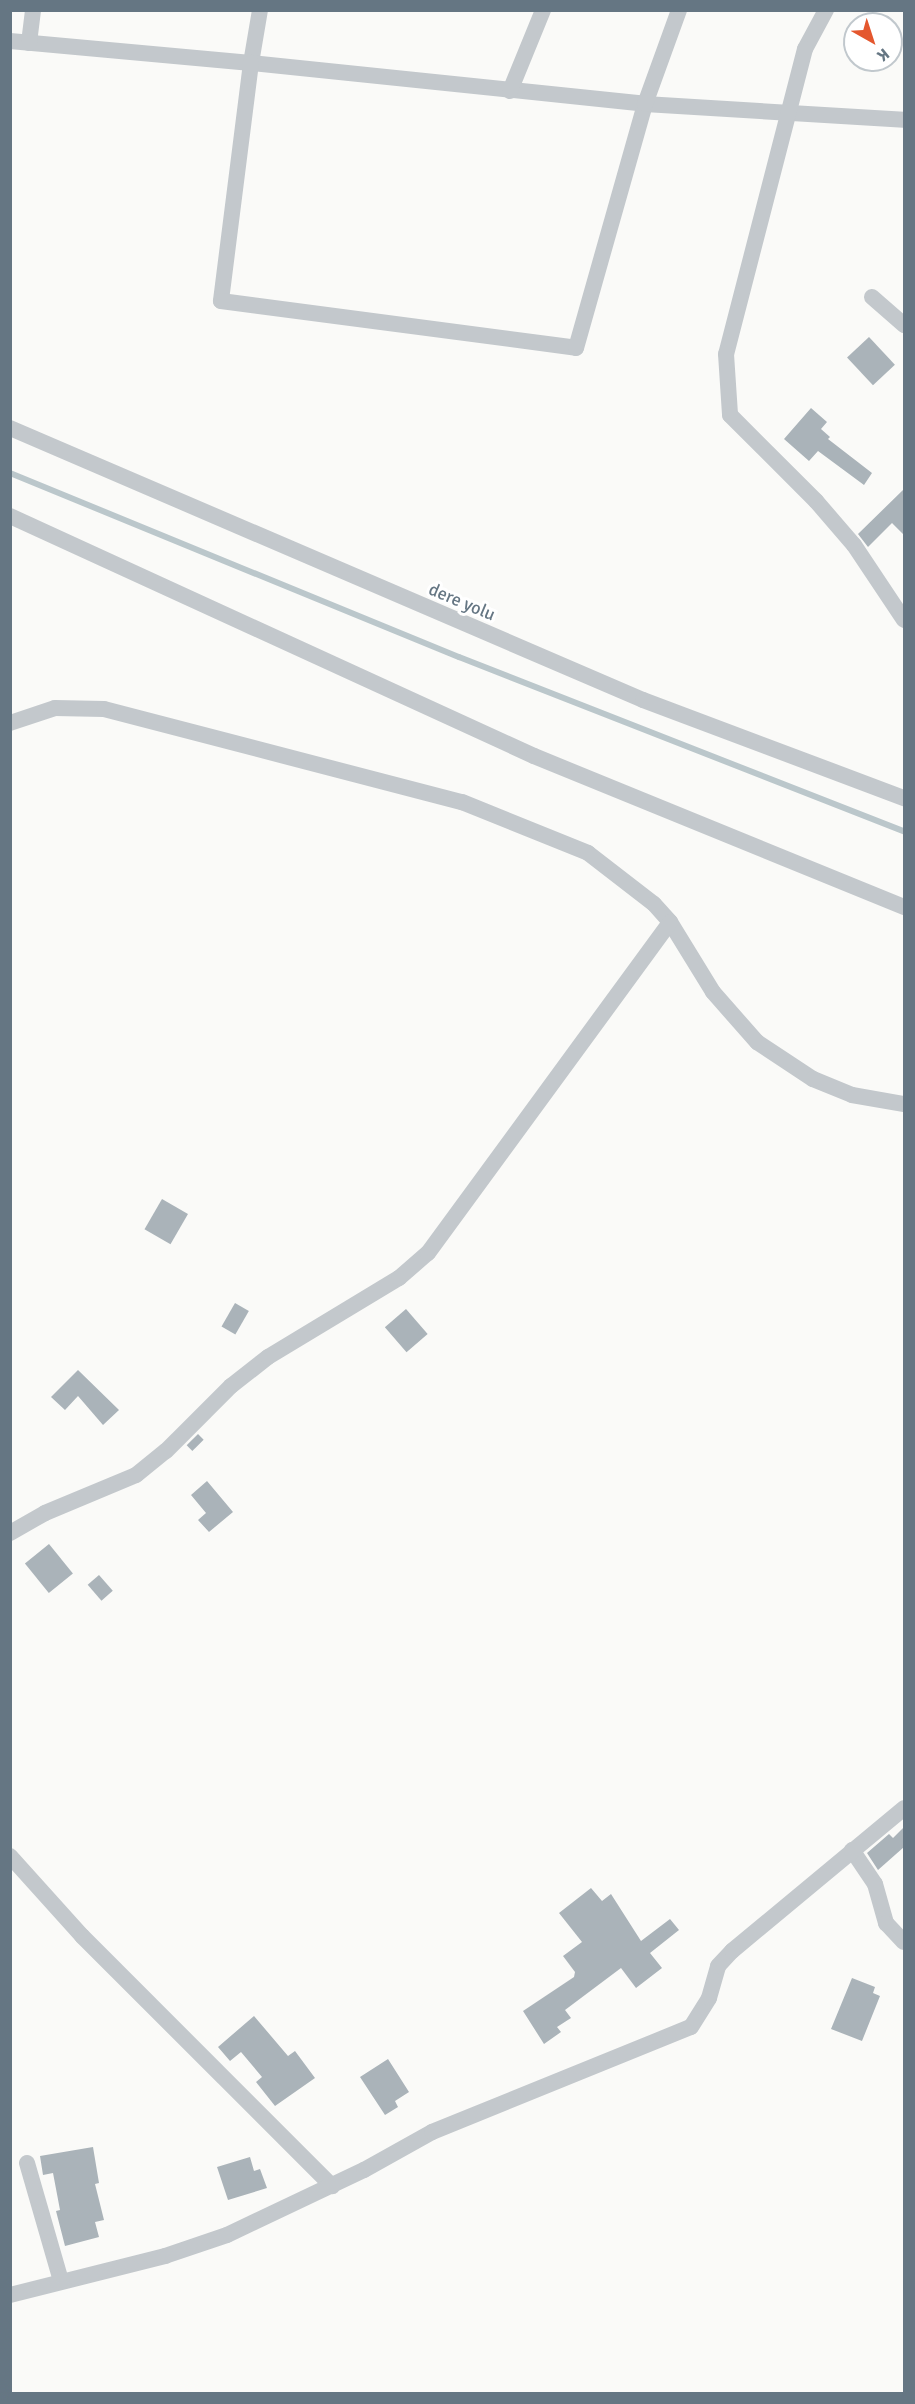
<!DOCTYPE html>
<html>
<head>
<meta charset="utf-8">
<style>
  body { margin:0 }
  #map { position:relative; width:915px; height:2404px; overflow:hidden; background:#fafaf8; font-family:Signika,sans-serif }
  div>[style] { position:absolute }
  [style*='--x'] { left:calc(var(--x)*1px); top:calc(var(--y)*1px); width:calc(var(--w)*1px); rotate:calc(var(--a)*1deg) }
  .stream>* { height:6px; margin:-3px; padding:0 3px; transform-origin:3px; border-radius:3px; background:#bbc7cb }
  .building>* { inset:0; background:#aab3b9; transform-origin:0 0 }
  .minor>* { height:16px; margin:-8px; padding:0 8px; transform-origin:8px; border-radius:8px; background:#c3c8cc }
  span { translate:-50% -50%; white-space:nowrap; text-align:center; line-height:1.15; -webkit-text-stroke:6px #fff; paint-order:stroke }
  .street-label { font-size:18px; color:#657683 }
  .frame { position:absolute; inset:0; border:12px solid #657683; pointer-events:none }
  .north { position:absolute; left:843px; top:12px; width:60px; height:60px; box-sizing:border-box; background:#fff; border:2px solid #c1c8cd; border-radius:50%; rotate:141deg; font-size:16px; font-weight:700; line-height:24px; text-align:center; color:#657683 }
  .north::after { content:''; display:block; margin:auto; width:21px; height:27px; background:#e4572e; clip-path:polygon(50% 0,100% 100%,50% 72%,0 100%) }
</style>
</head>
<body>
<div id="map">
  <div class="stream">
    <i style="--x:10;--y:473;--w:485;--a:22.3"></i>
    <i style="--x:459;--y:657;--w:478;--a:21.4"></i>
  </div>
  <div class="building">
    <i style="left:869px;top:337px;width:38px;height:30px;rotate:47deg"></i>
    <i style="clip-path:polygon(811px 408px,827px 422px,821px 429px,830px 437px,828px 439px,872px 473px,864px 485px,818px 451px,809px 461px,784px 439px)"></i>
    <i style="clip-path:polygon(904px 489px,904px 535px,892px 523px,868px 547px,858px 534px)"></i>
    <i style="left:162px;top:1199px;width:30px;height:35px;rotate:30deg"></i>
    <i style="left:235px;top:1303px;width:16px;height:27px;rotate:30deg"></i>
    <i style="left:406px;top:1309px;width:33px;height:28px;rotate:49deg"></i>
    <i style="clip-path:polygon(78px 1370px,119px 1410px,103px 1425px,78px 1396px,65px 1410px,51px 1397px)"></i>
    <i style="left:198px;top:1434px;width:8px;height:16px;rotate:45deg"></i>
    <i style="clip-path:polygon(207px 1481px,233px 1512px,209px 1532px,198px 1520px,206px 1513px,191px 1495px)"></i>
    <i style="left:49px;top:1544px;width:38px;height:31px;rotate:51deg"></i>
    <i style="left:99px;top:1575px;width:21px;height:15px;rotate:49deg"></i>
    <i style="clip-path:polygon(904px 1827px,904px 1847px,878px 1870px,867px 1853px,889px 1834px,893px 1838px)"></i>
    <i style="clip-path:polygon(591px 1888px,602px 1901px,611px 1894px,641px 1941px,670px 1919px,679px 1930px,650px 1953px,662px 1968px,636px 1988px,621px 1968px,565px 2010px,571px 2018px,557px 2027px,561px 2032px,544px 2044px,523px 2011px,574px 1977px,575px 1972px,563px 1956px,582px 1942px,559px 1913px)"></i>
    <i style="clip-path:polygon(852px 1978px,875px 1987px,873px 1993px,880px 1996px,862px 2041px,831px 2029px)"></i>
    <i style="clip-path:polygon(254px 2016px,288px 2056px,295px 2051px,315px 2078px,275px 2106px,256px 2082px,262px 2077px,241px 2052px,230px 2061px,218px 2047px)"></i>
    <i style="clip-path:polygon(388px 2059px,409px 2092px,395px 2101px,398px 2107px,385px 2115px,360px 2077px)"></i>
    <i style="clip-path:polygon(93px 2147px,99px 2183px,95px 2184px,104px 2220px,95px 2222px,99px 2237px,65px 2246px,56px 2211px,60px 2210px,53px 2173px,43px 2175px,40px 2156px)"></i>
    <i style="clip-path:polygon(250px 2157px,254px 2171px,260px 2169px,267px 2188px,228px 2200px,217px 2167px)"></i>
  </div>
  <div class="minor">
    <i style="--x:260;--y:10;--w:54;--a:99.6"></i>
    <i style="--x:251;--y:63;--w:396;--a:5.9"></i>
    <i style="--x:645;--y:104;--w:259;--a:3.5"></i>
    <i style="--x:826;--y:10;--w:44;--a:118.3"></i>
    <i style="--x:805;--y:49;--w:315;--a:104.5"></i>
    <i style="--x:726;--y:354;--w:61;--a:86.2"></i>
    <i style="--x:730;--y:415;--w:122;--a:45"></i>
    <i style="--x:816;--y:501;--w:58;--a:49.2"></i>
    <i style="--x:854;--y:545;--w:90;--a:56.3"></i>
    <i style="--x:10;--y:41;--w:242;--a:5.2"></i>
    <i style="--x:251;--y:63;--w:240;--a:97.2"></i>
    <i style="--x:221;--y:301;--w:358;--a:7.5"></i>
    <i style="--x:576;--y:348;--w:254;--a:-74.2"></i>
    <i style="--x:645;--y:104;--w:100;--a:-70.1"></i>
    <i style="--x:29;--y:43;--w:33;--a:-83"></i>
    <i style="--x:510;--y:91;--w:87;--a:-67.8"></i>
    <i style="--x:872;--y:297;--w:43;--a:41.2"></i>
    <i style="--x:10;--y:428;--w:689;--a:23.25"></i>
    <i style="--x:643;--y:700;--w:279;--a:20.6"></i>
    <i style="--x:10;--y:516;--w:576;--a:24.61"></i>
    <i style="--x:534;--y:756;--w:400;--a:22.2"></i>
    <i style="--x:10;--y:723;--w:47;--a:-18.4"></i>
    <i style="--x:55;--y:708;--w:49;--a:1.2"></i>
    <i style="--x:104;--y:709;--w:370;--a:14.6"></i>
    <i style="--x:462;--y:802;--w:136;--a:22"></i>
    <i style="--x:588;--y:853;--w:83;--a:37.7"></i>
    <i style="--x:654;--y:904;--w:24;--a:48"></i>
    <i style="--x:670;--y:922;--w:82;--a:58.4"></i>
    <i style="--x:713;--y:992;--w:67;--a:48.7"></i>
    <i style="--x:757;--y:1042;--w:67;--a:33.5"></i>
    <i style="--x:813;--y:1079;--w:42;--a:22.3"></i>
    <i style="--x:852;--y:1095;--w:53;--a:9.8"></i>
    <i style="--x:10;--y:1533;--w:40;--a:-29.7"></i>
    <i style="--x:45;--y:1513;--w:99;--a:-22.7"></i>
    <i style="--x:136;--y:1475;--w:38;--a:-39"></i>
    <i style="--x:166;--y:1451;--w:92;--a:-45"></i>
    <i style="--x:231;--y:1386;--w:47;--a:-38.1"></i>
    <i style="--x:268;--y:1357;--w:153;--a:-31.1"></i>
    <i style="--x:399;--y:1278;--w:38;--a:-41"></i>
    <i style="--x:428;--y:1253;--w:410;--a:-53.8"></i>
    <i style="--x:852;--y:1850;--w:41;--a:55.9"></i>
    <i style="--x:875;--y:1884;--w:41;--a:74.2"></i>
    <i style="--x:886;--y:1923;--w:26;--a:47"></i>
    <i style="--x:10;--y:1856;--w:108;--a:48"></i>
    <i style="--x:82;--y:1936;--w:354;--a:45"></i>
    <i style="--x:27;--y:2163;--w:123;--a:73.9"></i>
    <i style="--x:10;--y:2295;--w:160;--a:-14.1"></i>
    <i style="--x:165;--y:2256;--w:65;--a:-18.7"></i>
    <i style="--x:227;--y:2235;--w:152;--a:-25.4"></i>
    <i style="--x:364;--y:2170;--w:78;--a:-29.2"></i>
    <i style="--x:432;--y:2132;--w:279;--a:-22.1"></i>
    <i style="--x:691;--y:2027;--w:34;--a:-58"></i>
    <i style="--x:709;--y:1998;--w:33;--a:-74"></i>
    <i style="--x:718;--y:1966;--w:21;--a:-47"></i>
    <i style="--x:732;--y:1951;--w:224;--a:-39.7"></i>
  </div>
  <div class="street-label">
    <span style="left:462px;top:602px;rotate:23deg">dere yolu</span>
  </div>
  <div class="frame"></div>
  <div class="north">K</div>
</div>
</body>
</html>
